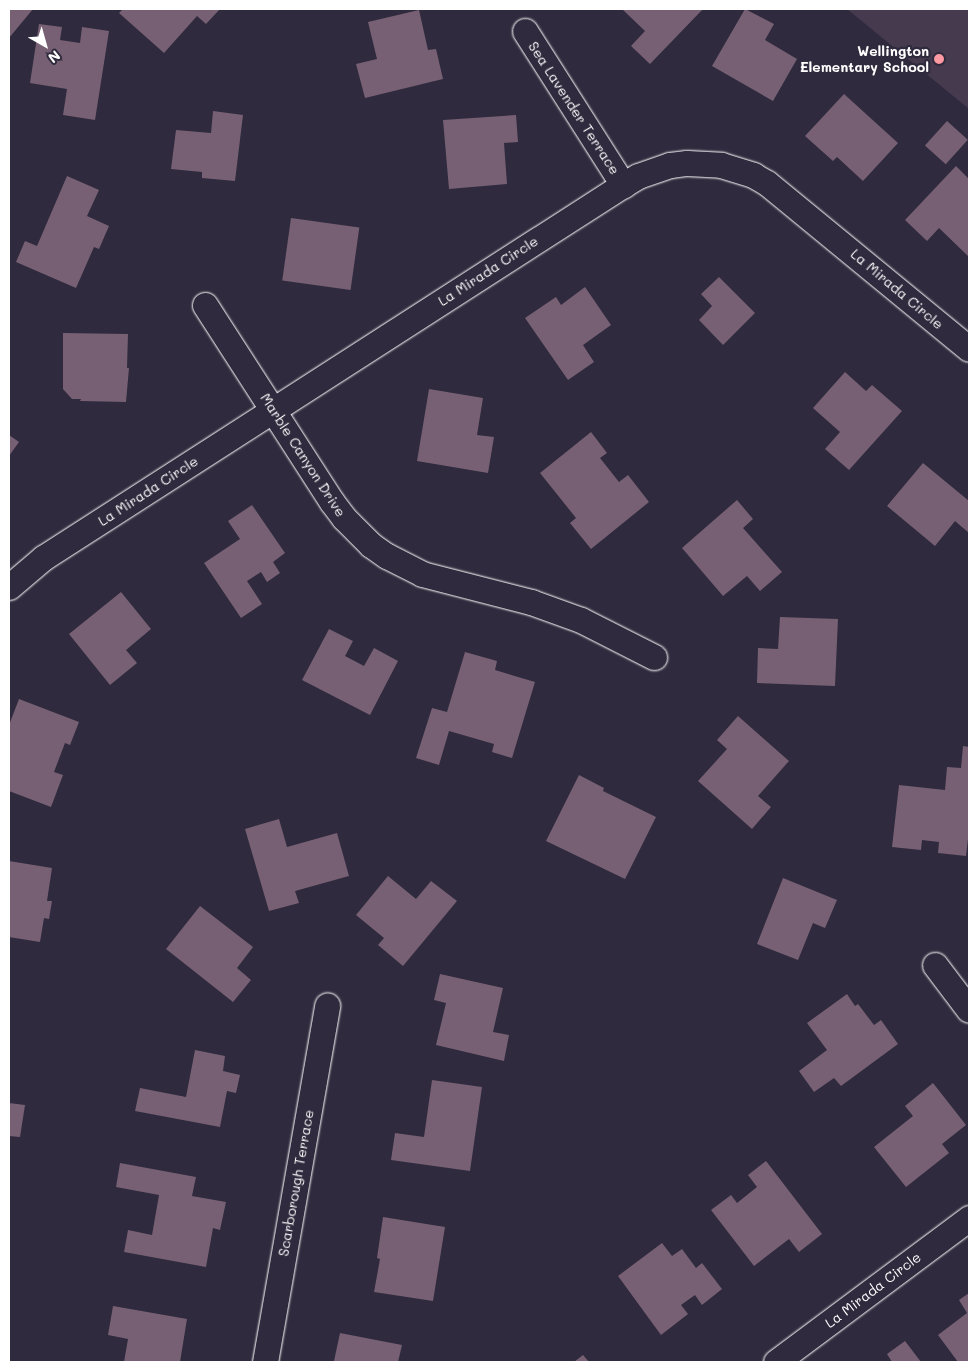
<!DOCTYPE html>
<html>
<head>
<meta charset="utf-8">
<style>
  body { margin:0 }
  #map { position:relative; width:978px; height:1371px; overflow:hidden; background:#2f2a3d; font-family:Mali,sans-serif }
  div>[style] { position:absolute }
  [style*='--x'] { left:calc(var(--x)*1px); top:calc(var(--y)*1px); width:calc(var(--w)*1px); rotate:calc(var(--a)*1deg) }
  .built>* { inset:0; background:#453a4e }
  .building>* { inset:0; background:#776074; transform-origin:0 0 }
  .roads { filter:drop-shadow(0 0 1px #fff) drop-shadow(0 0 1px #fff) }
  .minor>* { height:25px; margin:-12.5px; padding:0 12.5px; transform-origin:12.5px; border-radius:12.5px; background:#2f2a3d }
  .dots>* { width:14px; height:14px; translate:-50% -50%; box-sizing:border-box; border:2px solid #2f2a3d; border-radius:50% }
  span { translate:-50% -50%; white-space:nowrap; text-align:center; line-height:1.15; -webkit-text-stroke:4.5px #2f2a3d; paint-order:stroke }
  .poi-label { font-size:14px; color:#fff; font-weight:700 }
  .right { translate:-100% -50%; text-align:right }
  .street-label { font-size:14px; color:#fff }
  .frame { position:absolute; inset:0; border:10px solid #fff; pointer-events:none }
  .north { position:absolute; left:20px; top:20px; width:50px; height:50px; -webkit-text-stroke:4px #2f2a3d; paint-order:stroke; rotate:142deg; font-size:14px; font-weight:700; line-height:20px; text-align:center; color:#fff }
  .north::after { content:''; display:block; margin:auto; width:18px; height:22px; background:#fff; clip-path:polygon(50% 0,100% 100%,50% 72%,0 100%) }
</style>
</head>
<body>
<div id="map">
  <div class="built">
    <i style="clip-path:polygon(847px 9px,969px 9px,969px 109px)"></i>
  </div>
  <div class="building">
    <i style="clip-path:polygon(9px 9px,33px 9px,9px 38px)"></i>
    <i style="clip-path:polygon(123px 9px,220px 9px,206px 24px,197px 16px,164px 53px,119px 13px)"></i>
    <i style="clip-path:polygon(622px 9px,703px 9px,650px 64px,631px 46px,645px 31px)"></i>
    <i style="clip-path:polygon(745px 9px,774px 24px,765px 40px,797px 59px,773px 101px,712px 66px)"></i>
    <i style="clip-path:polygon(419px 10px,428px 50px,436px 49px,443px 79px,365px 98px,356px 64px,377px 59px,368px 22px)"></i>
    <i style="clip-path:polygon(39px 24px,62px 27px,60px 40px,80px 43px,82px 27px,109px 31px,95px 120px,63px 115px,67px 89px,30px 83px)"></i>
    <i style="clip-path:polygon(844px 94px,898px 143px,863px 181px,837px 157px,833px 161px,805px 136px)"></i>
    <i style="clip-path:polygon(213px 111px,243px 115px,235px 181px,202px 178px,202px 172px,171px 169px,176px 130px,211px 133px)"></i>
    <i style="clip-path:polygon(516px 115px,518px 142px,504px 143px,507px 184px,449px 189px,443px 120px)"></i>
    <i style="left:947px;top:121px;width:28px;height:33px;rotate:42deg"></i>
    <i style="clip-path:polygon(956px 166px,969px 179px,969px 257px,939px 228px,927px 241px,905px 220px)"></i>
    <i style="clip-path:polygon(67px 176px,99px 190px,87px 216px,109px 226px,99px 249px,94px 247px,76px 288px,16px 262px,25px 241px,37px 246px)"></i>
    <i style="left:291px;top:218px;width:69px;height:63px;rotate:8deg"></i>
    <i style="clip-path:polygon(719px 277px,755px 313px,723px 345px,699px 320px,712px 306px,701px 294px)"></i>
    <i style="clip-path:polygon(585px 287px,611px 325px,583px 345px,594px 362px,568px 380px,525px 318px,556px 297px,561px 305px)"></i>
    <i style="clip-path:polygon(63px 333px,128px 334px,127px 368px,129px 368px,126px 402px,80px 401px,81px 399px,72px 399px,63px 389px)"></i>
    <i style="clip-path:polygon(845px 372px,866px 391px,872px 385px,902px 411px,849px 470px,825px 449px,840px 432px,813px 408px)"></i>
    <i style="clip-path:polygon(429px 389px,483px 398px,477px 435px,494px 437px,488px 473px,417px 461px)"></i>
    <i style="clip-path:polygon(591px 432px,607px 453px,600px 458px,619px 482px,628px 475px,649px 502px,591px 549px,570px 523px,576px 518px,540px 473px)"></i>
    <i style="clip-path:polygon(9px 435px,19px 442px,9px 456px)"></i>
    <i style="clip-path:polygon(923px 463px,969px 501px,969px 533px,955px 521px,935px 546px,887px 506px)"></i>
    <i style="clip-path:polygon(737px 500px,753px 519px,743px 528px,782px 572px,760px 591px,747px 576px,723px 596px,682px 548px)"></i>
    <i style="clip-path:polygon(252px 505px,285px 553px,273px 562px,280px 573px,267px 582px,261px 572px,247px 581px,262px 604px,241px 618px,204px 563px,240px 539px,228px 521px)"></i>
    <i style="clip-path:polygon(121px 592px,151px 629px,126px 650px,137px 663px,110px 685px,69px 634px)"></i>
    <i style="clip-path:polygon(780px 617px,838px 619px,835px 686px,757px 683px,758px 648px,778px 649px)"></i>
    <i style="clip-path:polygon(329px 629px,353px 641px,345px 656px,364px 666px,374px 648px,398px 661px,370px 715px,302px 680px)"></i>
    <i style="clip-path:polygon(465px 652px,497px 661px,495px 670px,535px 682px,512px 758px,492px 752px,494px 744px,449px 731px,439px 765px,416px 758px,432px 708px,447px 712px)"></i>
    <i style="clip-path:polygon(19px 699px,79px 722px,70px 745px,65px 743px,54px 772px,63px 775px,51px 807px,9px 791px,9px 725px)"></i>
    <i style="clip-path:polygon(738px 716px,789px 761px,758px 796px,771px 807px,752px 829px,698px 781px,727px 749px,717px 740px)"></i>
    <i style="clip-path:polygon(963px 746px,969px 747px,969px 830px,966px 856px,938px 853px,939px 842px,922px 840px,921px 850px,892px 847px,899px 785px,945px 790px,947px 767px,961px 768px)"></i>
    <i style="clip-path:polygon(579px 775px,604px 788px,603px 791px,656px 817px,625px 879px,546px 841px)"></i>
    <i style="clip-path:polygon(279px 819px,287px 847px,337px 833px,349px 876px,295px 891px,299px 903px,269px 911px,245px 829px)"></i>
    <i style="clip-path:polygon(9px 861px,52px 868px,47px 901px,52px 901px,49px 919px,44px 918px,40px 942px,9px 937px)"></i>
    <i style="clip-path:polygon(388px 876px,416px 899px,431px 881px,457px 901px,403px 966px,378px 945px,384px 938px,356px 915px)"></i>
    <i style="clip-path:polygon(783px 878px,837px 900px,825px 928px,813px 923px,798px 960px,757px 944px)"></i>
    <i style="clip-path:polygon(200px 906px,253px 947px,237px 968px,251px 980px,233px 1002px,166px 949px)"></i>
    <i style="clip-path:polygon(440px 974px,503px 988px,493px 1032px,509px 1035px,504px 1061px,436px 1045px,446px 1003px,434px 1000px)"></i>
    <i style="clip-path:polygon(847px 994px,855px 1006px,858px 1004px,874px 1025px,881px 1020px,898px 1044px,841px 1086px,834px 1078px,814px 1092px,799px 1071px,827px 1050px,807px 1023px)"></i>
    <i style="clip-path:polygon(195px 1050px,225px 1056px,223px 1071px,240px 1075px,236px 1093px,227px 1091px,220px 1127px,135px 1111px,140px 1088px,186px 1097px)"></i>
    <i style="clip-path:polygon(432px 1080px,482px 1087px,470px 1171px,391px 1160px,395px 1133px,424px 1137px)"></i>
    <i style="clip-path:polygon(933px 1083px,966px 1125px,942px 1144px,949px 1153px,906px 1187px,874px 1147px,913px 1116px,905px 1106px)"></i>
    <i style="clip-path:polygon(9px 1103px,25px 1105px,20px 1137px,9px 1136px)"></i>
    <i style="clip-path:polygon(766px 1161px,822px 1234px,799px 1252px,789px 1239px,754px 1266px,711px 1210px,731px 1195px,737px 1203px,757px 1187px,748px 1175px)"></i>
    <i style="clip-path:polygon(120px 1163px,196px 1177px,192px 1196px,226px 1202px,220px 1230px,213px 1228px,206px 1267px,124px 1252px,128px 1230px,152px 1235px,159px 1195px,116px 1187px)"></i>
    <i style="clip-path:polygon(383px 1217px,445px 1227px,433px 1301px,374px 1292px,380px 1259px,377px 1258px)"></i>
    <i style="clip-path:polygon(662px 1243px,672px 1256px,682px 1249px,696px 1268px,702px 1263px,722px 1289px,702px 1305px,695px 1295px,681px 1305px,688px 1314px,661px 1335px,618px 1276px)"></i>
    <i style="clip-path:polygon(969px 1293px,969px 1362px,958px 1362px,938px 1335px,967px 1313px,959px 1300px)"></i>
    <i style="clip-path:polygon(113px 1306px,187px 1319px,180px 1362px,124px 1362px,128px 1339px,108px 1335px)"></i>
    <i style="clip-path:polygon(340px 1333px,402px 1345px,398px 1362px,334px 1361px)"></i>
    <i style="clip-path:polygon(905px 1341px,921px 1362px,892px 1362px,887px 1354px)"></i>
    <i style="clip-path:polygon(583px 1355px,589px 1362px,574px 1362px)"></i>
  </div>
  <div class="roads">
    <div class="minor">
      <i style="--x:525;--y:31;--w:183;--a:57.5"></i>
      <i style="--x:205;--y:305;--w:234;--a:57.2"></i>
      <i style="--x:332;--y:502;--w:20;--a:53"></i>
      <i style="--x:344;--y:518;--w:38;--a:45"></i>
      <i style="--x:371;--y:545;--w:19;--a:35"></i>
      <i style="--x:387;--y:556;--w:39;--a:27"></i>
      <i style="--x:422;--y:574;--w:113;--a:14.4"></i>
      <i style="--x:531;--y:602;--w:53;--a:19.8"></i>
      <i style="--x:581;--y:620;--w:82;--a:26.9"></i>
      <i style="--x:9;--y:587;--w:45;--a:-40.5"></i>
      <i style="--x:43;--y:558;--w:690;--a:-32.75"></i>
      <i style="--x:623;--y:185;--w:17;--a:-31"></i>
      <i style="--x:638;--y:176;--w:34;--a:-19"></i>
      <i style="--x:670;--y:165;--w:17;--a:-7"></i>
      <i style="--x:687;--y:163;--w:34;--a:3"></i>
      <i style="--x:721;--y:165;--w:34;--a:17"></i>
      <i style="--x:753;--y:175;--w:16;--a:30"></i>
      <i style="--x:767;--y:183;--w:261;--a:39.4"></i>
      <i style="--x:935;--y:965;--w:56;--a:52.9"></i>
      <i style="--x:265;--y:1362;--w:362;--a:-80.1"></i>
      <i style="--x:776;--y:1362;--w:241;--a:-36.7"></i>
    </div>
  </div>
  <div class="dots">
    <i style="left:939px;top:59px;background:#ff9aa2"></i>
  </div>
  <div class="poi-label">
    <span class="right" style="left:929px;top:59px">Wellington<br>Elementary School</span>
  </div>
  <div class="street-label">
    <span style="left:574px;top:108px;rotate:57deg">Sea Lavender Terrace</span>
    <span style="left:488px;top:271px;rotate:-33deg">La Mirada Circle</span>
    <span style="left:897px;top:289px;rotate:40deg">La Mirada Circle</span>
    <span style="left:303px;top:455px;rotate:57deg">Marble Canyon Drive</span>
    <span style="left:148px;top:491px;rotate:-33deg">La Mirada Circle</span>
    <span style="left:296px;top:1183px;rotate:-80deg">Scarborough Terrace</span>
    <span style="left:873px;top:1290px;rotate:-37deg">La Mirada Circle</span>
  </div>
  <div class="frame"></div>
  <div class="north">N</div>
</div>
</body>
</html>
